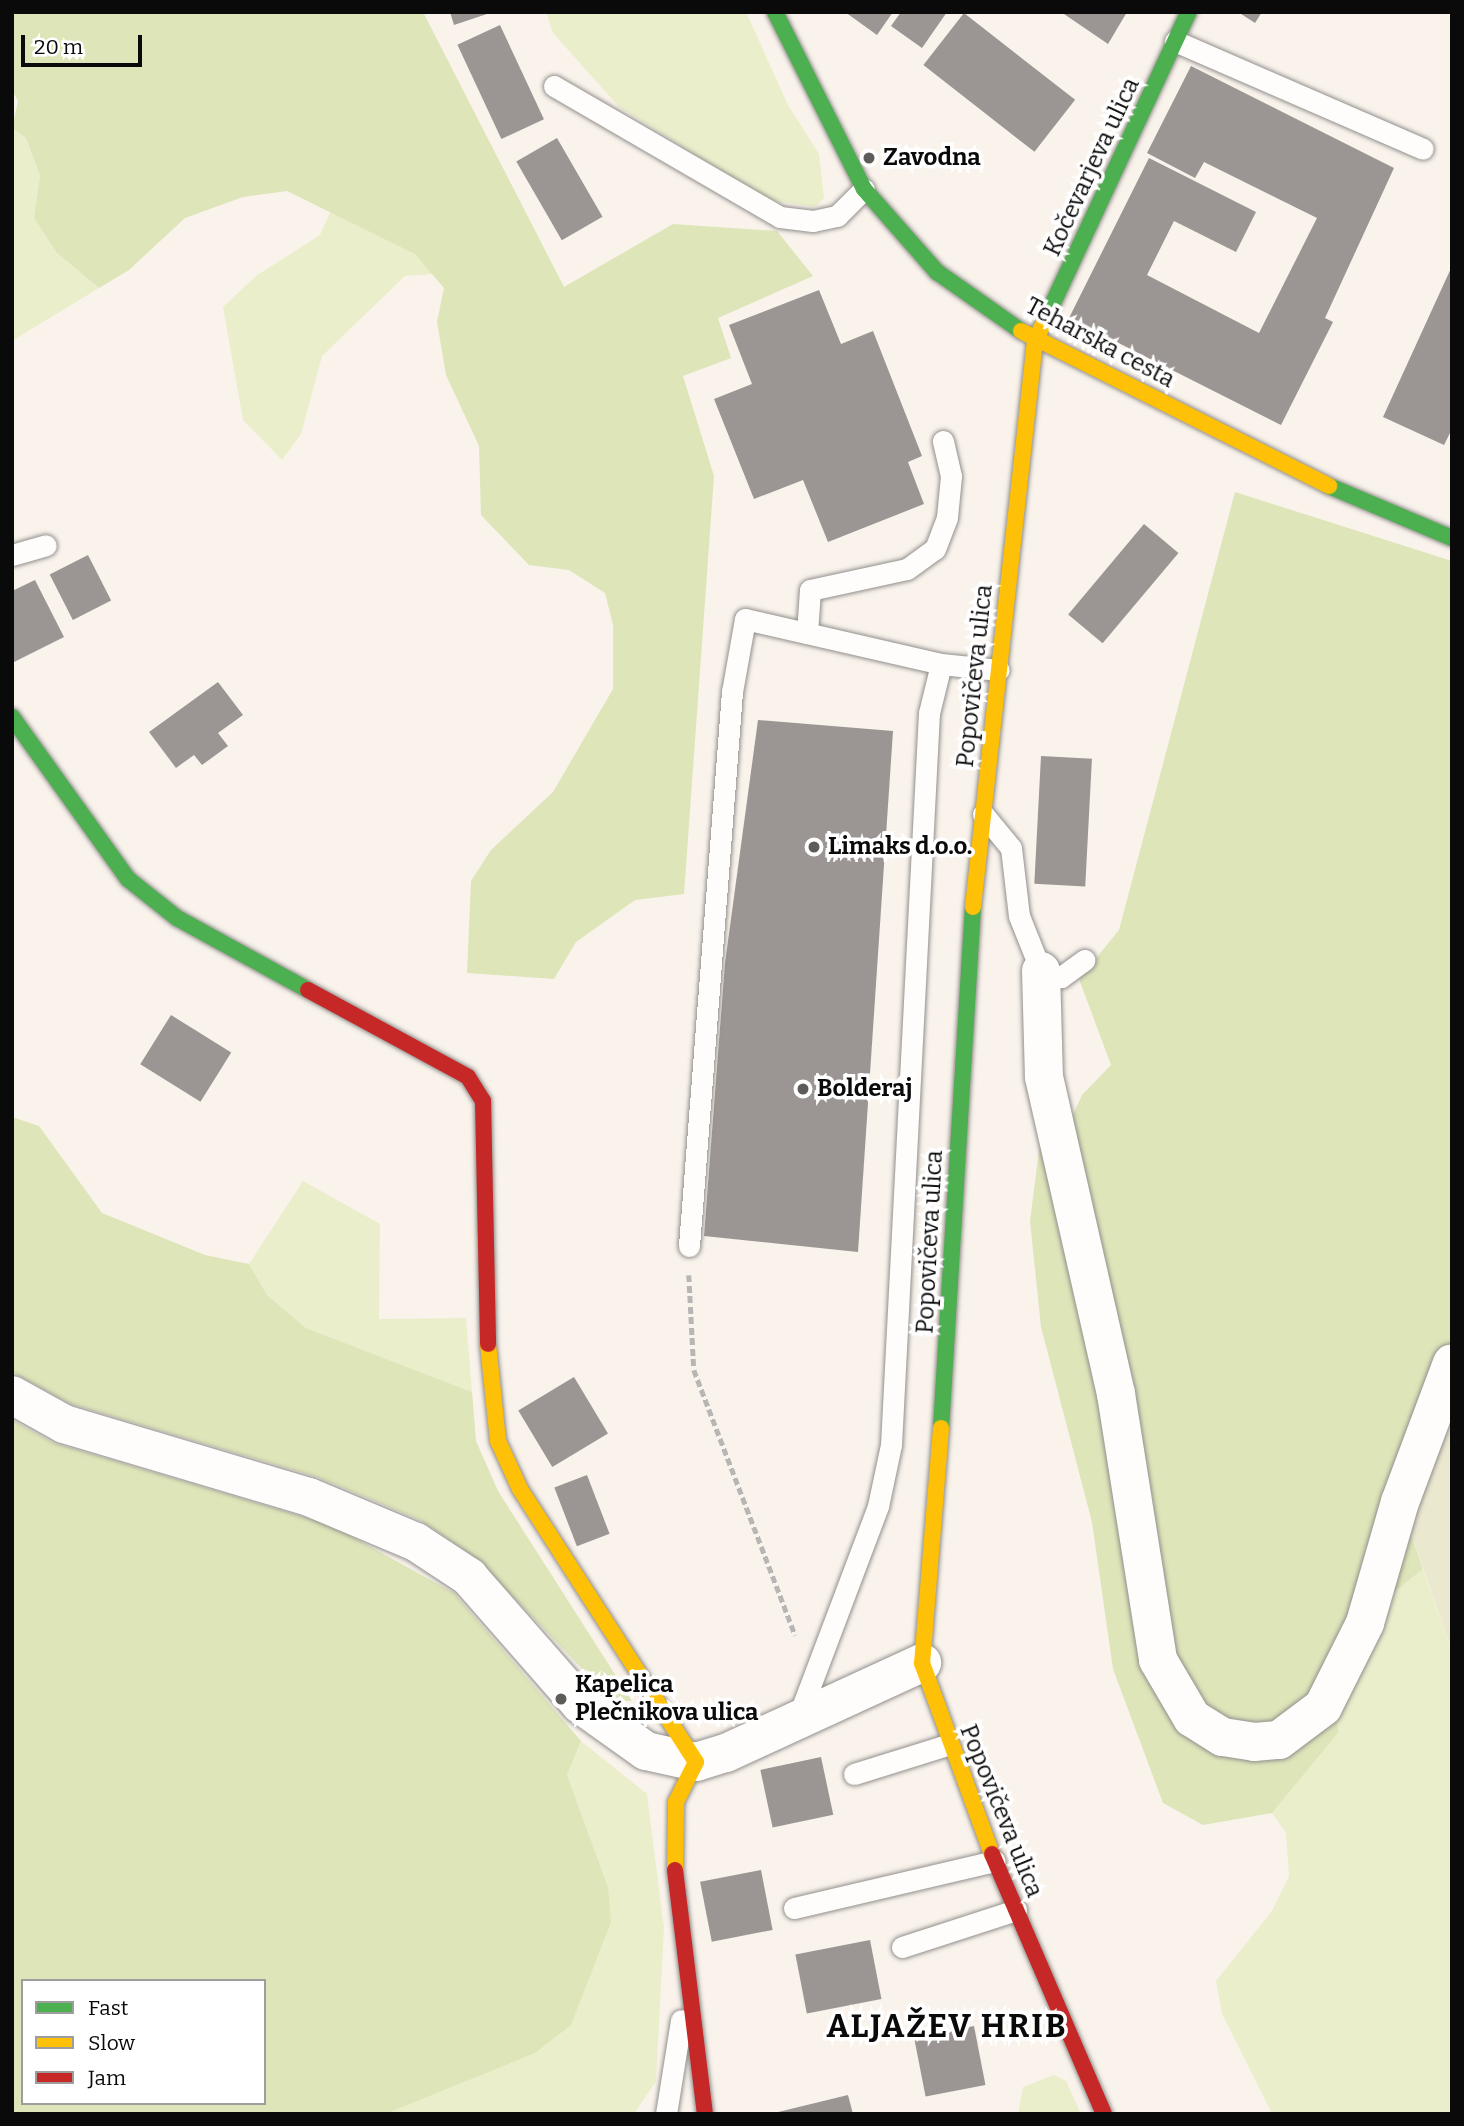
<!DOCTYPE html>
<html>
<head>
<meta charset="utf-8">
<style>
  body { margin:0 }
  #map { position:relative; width:1464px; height:2126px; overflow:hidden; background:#f9f3ec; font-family:Bitter,serif }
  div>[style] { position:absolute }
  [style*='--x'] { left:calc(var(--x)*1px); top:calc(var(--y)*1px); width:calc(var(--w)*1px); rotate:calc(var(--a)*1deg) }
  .green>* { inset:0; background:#ebeecb }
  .forest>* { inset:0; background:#dee5b9 }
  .cemetery>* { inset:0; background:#ebe8d0 }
  .building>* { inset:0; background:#9b9693; transform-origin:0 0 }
  .path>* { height:4.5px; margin-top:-2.25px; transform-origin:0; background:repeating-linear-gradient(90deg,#b7b6b5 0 7px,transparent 0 10.5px) }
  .roads { filter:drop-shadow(0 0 2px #928f8c) drop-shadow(0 0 2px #928f8c) }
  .lane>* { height:21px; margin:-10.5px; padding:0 10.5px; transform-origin:10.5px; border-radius:10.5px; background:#fefdfc }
  .street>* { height:38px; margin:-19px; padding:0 19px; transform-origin:19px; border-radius:19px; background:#fefdfc }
  .fast>* { height:16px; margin:-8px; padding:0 8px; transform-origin:8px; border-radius:8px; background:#4caf50 }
  .slow>* { height:16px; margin:-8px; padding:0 8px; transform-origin:8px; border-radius:8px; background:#ffc107 }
  .jam>* { height:16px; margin:-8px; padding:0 8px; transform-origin:8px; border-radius:8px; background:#c62828 }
  .dots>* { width:19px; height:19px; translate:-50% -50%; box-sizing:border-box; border:4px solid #fff; border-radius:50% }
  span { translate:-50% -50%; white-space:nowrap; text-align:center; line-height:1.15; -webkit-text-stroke:7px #fff; paint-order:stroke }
  .poi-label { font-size:24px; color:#0a0a0a; font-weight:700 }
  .left { translate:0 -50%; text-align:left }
  .street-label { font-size:24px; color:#0a0a0a }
  .district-label { font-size:32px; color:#0a0a0a; font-weight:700; letter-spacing:2px }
  .frame { position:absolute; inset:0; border:14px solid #0a0a0a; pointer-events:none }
  .legend { position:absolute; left:21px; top:1979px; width:245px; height:126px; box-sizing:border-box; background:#fff; border:2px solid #9d9d9d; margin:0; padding:9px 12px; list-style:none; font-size:21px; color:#0a0a0a }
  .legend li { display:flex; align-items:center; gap:14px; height:35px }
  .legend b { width:35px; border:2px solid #9d9d9d }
  .scale { position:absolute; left:21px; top:35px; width:121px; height:32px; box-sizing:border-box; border:4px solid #0a0a0a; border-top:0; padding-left:9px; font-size:21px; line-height:24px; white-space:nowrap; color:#0a0a0a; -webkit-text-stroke:5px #fff; paint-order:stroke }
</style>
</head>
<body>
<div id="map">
  <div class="green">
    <i style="clip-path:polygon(546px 12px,746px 12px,788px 105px,819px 154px,824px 198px,815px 207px,768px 200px,619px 107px,553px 33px)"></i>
    <i style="clip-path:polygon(12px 128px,26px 138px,40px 177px,34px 218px,57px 253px,99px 288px,12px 341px)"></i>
    <i style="clip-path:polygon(332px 208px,415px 254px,434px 274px,405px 276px,322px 356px,301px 434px,282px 460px,243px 420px,223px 307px,256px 276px,320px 235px)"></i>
    <i style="clip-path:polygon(303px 1181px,380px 1224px,379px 1319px,466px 1318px,472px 1392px,306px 1328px,267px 1295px,249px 1264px)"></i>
    <i style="clip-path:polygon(1423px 1569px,1452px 1652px,1452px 2114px,1272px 2114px,1222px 2014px,1216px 1981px,1272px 1911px,1289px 1876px,1286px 1833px,1272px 1813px,1339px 1732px,1329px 1691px,1357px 1622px)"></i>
    <i style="clip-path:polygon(581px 1741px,647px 1794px,664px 1928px,656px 2081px,634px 2114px,385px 2114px,445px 2087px,608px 1887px,567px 1775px)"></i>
    <i style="clip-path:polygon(1054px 2075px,1066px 2081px,1081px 2114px,1018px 2114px,1023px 2087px)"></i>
  </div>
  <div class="forest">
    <i style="clip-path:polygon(12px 12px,423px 12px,564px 287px,673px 224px,777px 231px,813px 276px,718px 318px,731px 358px,683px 376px,714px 476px,684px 894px,635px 900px,576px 942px,554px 979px,467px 973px,471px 881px,491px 850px,553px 792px,613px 689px,613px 625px,605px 593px,569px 570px,529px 565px,481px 515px,479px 446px,446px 375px,437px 322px,444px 288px,415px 254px,287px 191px,243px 197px,185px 218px,129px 270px,99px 288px,57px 253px,34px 218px,40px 176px,26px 138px,12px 128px,18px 101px,12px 90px)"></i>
    <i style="clip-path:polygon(1235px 492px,1452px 561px,1452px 1342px,1394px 1484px,1423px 1569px,1357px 1622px,1329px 1691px,1339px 1732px,1272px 1813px,1203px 1825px,1163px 1803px,1113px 1669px,1092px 1522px,1041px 1327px,1030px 1221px,1041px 1135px,1072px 1117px,1082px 1095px,1111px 1065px,1079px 979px,1119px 930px)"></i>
    <i style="clip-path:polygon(12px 1117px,39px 1126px,102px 1213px,205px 1255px,249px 1264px,267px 1295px,306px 1328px,472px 1392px,476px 1441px,498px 1491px,632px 1701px,620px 1701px,589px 1676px,477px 1559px,420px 1520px,317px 1477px,71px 1404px,12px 1372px)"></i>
    <i style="clip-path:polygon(evenodd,12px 1420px,54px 1443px,331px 1525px,454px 1593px,581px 1741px,567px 1775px,608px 1887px,611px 1922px,571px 2025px,535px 2053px,385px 2114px,12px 2114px,12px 1420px,23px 1981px,264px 1981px,264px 2103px,23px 2103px,23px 1981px)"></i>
  </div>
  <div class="cemetery">
    <i style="clip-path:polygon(1452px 1342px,1452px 1651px,1394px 1484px)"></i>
  </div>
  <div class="building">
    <i style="clip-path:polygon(450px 12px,490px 12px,490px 13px,454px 25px)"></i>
    <i style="clip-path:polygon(845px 12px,893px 12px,877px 35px)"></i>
    <i style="clip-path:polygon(901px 12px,947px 12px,922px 48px,891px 26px)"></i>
    <i style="clip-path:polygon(1061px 12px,1127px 12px,1108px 44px)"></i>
    <i style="clip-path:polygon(1238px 12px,1262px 12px,1255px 23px)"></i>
    <i style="left:964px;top:13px;width:141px;height:66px;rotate:38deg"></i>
    <i style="left:500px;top:25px;width:104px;height:47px;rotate:65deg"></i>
    <i style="clip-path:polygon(1191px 66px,1394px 168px,1325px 318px,1333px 322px,1281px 425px,1069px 318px,1149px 158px,1256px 212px,1236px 252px,1174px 221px,1147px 275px,1259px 333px,1317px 218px,1204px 162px,1195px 178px,1147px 153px)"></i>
    <i style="left:557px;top:138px;width:91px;height:47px;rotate:60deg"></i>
    <i style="clip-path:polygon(1452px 266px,1452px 429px,1444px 445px,1383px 417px)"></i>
    <i style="clip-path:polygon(819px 290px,841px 344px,873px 331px,922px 456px,908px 462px,924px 504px,828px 542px,803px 480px,754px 499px,714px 399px,752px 384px,729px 325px)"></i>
    <i style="left:1144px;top:524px;width:45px;height:118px;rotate:40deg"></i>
    <i style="left:88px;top:555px;width:51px;height:43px;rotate:63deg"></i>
    <i style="clip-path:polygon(35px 580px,64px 637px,12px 663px,12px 591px)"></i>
    <i style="clip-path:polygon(218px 682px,243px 715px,218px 733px,228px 746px,202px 765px,194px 755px,176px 768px,149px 732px)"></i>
    <i style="clip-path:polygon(758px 720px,893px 731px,858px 1252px,704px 1236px,725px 963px)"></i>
    <i style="left:1041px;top:756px;width:51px;height:128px;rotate:3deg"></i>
    <i style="left:171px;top:1015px;width:71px;height:58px;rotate:32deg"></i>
    <i style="left:574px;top:1377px;width:66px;height:65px;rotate:59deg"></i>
    <i style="left:587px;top:1475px;width:63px;height:35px;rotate:69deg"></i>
    <i style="left:821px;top:1757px;width:59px;height:62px;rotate:78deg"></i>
    <i style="left:761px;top:1870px;width:61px;height:62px;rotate:79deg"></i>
    <i style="left:870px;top:1940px;width:60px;height:76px;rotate:79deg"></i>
    <i style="left:974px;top:2026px;width:60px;height:61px;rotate:79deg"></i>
    <i style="clip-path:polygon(848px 2095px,853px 2114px,775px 2114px,774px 2113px)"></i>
  </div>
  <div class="path">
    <i style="--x:689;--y:1275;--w:95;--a:87"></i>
    <i style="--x:694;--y:1370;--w:284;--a:69.1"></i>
  </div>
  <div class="roads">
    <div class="lane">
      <i style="--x:1175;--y:41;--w:270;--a:23.5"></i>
      <i style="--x:554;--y:86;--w:261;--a:30.1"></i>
      <i style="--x:780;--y:217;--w:33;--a:7"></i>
      <i style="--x:813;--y:221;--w:25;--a:-12"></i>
      <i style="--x:837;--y:216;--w:38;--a:-45"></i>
      <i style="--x:12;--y:555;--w:35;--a:-16"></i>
      <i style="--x:807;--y:633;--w:43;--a:-86"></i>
      <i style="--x:810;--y:590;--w:99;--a:-12.2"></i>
      <i style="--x:907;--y:569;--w:34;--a:-36"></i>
      <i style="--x:935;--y:549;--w:34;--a:-69"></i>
      <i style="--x:947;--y:517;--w:41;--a:-84.4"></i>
      <i style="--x:951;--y:476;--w:36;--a:-103"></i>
      <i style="--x:983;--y:814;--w:44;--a:50.5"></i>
      <i style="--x:1011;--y:848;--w:68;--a:83.3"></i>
      <i style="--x:1019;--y:916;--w:59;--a:68.2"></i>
      <i style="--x:1041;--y:971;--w:21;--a:17"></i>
      <i style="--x:1061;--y:977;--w:29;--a:-36"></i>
      <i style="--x:689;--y:1246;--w:556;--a:-85.56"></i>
      <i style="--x:732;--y:692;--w:74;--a:-79.9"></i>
      <i style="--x:745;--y:619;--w:201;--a:12.9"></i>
      <i style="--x:798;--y:1718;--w:227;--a:-69.3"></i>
      <i style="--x:878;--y:1506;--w:62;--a:-78"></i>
      <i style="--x:891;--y:1445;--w:733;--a:-87.03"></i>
      <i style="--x:929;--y:713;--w:50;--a:-76.2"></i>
      <i style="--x:941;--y:664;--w:58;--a:5.9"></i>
      <i style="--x:854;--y:1774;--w:97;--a:-17.3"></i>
      <i style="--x:794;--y:1908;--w:206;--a:-13.2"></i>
      <i style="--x:902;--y:1947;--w:120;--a:-18"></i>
      <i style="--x:666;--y:2114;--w:95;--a:-80.9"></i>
    </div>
    <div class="street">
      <i style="--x:1041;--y:971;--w:106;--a:88.4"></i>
      <i style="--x:1044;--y:1077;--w:325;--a:77.2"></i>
      <i style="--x:1116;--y:1394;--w:269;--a:81"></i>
      <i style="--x:1158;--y:1660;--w:67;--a:59.6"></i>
      <i style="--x:1192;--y:1718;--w:36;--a:32"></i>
      <i style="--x:1223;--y:1737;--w:31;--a:9"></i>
      <i style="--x:1254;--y:1742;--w:25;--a:-5"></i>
      <i style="--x:1279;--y:1740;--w:55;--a:-36.9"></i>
      <i style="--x:1323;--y:1707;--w:94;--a:-63.4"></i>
      <i style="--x:1365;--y:1623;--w:126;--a:-73.9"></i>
      <i style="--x:1400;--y:1502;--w:148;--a:-69.5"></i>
      <i style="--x:12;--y:1395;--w:60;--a:29.1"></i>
      <i style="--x:64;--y:1424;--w:256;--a:16.6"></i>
      <i style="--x:309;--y:1497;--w:116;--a:22.8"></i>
      <i style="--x:416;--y:1542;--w:64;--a:33.4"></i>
      <i style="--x:469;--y:1577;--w:169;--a:48.8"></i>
      <i style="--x:580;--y:1704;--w:81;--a:35.5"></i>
      <i style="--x:646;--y:1751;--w:51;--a:12.4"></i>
      <i style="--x:696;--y:1762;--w:31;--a:-17"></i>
      <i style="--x:726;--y:1753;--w:216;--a:-24.7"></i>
    </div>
    <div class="fast">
      <i style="--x:775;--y:12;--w:198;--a:63.3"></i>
      <i style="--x:864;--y:189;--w:111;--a:48.7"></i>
      <i style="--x:937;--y:272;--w:103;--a:35.1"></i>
      <i style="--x:1046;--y:318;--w:338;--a:-65"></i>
      <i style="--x:1329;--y:486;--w:134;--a:22.9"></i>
      <i style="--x:12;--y:717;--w:199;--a:54.4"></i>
      <i style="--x:128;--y:879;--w:63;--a:38.5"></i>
      <i style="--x:177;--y:918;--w:149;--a:28.8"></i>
      <i style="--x:941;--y:1428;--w:522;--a:-86.49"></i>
    </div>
    <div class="slow">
      <i style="--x:1021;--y:331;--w:345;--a:26.7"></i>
      <i style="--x:973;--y:907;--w:569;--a:-83.75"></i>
      <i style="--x:1035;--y:341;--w:25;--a:-64"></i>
      <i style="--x:488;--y:1344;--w:98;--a:84.1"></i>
      <i style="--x:498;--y:1441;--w:53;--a:65.4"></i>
      <i style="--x:520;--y:1489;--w:325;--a:57.2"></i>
      <i style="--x:696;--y:1762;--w:45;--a:116.6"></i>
      <i style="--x:676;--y:1802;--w:68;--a:90.8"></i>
      <i style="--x:941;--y:1428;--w:236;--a:94.6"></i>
      <i style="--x:922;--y:1663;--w:203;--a:69.9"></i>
    </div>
    <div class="jam">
      <i style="--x:308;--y:990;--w:182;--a:28.5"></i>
      <i style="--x:468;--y:1077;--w:28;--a:58"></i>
      <i style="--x:483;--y:1101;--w:243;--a:88.8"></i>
      <i style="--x:992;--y:1854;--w:283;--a:66.7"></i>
      <i style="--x:675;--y:1870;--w:246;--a:83"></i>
    </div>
  </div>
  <div class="dots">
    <i style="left:869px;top:158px;background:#5e5c59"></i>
    <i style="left:814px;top:847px;background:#5e5c59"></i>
    <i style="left:803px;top:1089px;background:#5e5c59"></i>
    <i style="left:561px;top:1699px;background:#5e5c59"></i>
  </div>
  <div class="poi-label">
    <span class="left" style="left:883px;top:158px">Zavodna</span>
    <span class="left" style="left:828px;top:847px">Limaks d.o.o.</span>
    <span class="left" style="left:817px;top:1089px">Bolderaj</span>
    <span class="left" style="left:575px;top:1699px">Kapelica<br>Plečnikova ulica</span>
  </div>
  <div class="street-label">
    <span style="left:1092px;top:167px;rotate:-65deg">Kočevarjeva ulica</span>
    <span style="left:1100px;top:343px;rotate:28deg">Teharska cesta</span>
    <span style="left:975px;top:676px;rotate:-84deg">Popovičeva ulica</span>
    <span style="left:930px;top:1242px;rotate:-87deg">Popovičeva ulica</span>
    <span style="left:1001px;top:1811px;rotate:68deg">Popovičeva ulica</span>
  </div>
  <div class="district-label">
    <span style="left:947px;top:2026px">ALJAŽEV HRIB</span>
  </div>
  <div class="frame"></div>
  <ul class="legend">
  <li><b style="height:9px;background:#4caf50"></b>Fast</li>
  <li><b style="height:9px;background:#ffc107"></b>Slow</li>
  <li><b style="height:9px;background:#c62828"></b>Jam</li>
  </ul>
  <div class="scale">20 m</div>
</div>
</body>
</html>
